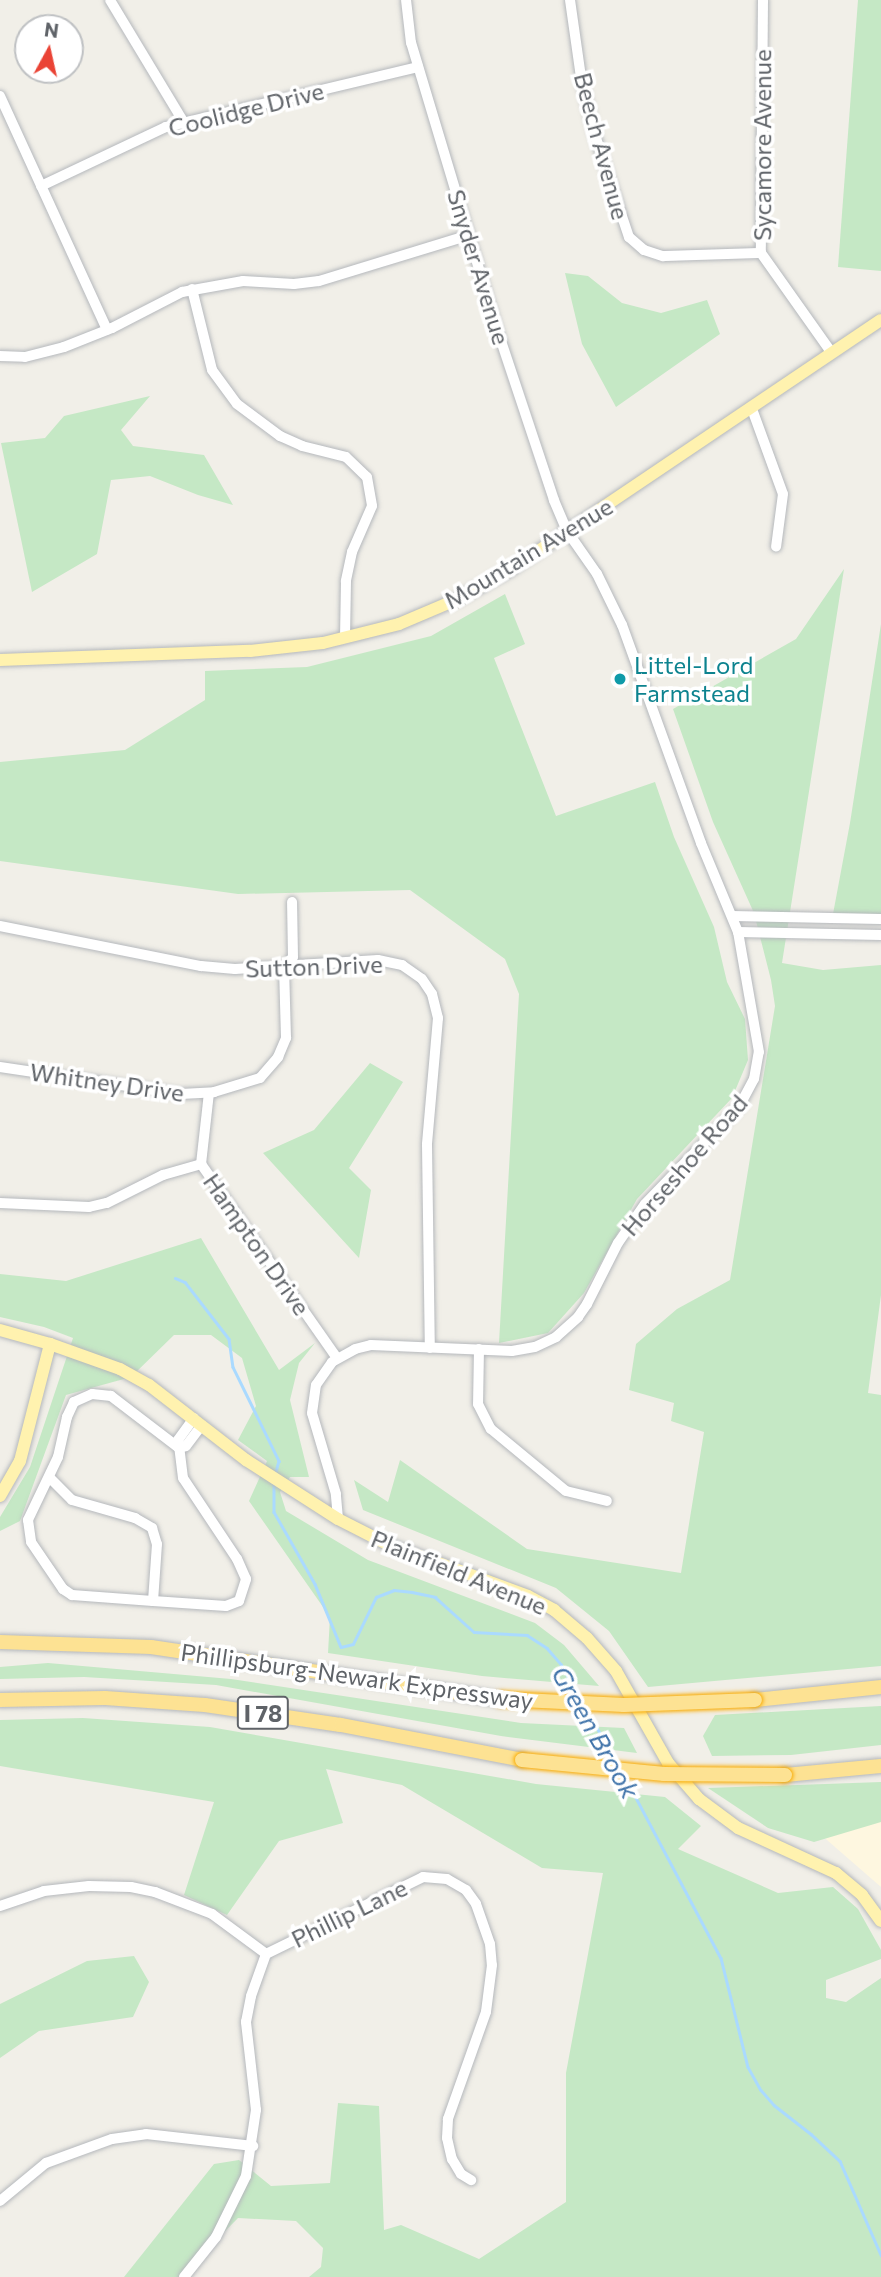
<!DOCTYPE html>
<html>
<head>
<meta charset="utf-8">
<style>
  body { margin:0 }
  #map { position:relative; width:881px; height:2277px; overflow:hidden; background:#f1efe8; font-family:Commissioner,sans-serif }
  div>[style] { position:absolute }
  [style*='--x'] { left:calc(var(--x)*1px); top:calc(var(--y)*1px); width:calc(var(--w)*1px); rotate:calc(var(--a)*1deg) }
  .commercial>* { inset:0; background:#fef7e0 }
  .green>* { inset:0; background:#c5e8c5 }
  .stream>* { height:2.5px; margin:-1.25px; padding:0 1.25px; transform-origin:1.25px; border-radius:1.25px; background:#aadaff }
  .roads { filter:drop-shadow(0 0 2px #b5b8bc) drop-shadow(0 0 2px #b5b8bc) }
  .minor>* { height:10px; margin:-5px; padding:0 5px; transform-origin:5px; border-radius:5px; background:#fff }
  .major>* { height:12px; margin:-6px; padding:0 6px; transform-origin:6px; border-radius:6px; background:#fff2af }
  .highway>* { height:14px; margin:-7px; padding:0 7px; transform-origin:7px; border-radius:7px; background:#fde293 }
  .bridges { filter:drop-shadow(0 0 2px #f9ab00) drop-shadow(0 0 2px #f9ab00) }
  .highway-bridge>* { height:14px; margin:-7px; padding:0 7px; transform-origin:7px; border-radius:7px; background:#fde293 }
  .dots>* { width:19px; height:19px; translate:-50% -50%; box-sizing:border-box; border:4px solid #fff; border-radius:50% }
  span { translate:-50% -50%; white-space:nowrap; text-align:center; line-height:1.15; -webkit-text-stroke:7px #fff; paint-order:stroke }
  .shield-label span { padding:2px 5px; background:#fff; border:2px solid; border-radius:5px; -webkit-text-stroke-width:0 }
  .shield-label { font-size:23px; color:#5f6368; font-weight:700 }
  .street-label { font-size:24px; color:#5f6368 }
  .culture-label { font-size:24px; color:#0d838f }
  .left { translate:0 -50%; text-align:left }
  .water-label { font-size:26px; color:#4174aa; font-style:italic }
  .north { position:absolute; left:14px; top:14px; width:70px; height:70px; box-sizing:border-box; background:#fff; border:2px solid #bfc1c3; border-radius:50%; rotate:8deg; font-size:19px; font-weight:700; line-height:28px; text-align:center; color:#5f6368 }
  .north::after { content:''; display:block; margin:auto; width:24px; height:32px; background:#ea4335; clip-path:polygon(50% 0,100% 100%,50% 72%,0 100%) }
</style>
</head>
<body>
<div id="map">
  <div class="commercial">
    <i style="clip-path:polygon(881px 1814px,881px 1887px,812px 1827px)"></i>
  </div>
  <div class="green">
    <i style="clip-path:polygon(858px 0,881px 0,881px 271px,838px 267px)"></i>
    <i style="clip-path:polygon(565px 273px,588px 276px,622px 303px,661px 313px,707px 300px,720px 334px,616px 407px,582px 344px)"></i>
    <i style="clip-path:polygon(150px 396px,121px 430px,133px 446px,204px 455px,233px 505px,198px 495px,150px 476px,111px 480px,97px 554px,32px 592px,1px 443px,45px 438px,64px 416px)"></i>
    <i style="clip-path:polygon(844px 569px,782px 963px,823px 970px,881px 965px,881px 1295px,868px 1393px,881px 1395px,881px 1666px,648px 1687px,609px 1631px,556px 1588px,363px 1510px,354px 1480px,388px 1502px,400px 1460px,527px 1549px,681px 1573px,704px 1432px,671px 1421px,674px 1403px,629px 1390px,636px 1344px,677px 1309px,730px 1280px,775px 1006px,771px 980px,754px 913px,713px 822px,673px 709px,796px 639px)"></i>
    <i style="clip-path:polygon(505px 594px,525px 644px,494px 658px,556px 816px,655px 782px,674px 837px,714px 927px,727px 982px,745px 1019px,748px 1060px,732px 1098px,637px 1199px,584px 1293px,548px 1333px,499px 1343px,519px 994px,505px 959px,410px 890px,238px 894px,0 861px,0 762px,125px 750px,205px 700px,205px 671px,307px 667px,431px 636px)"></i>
    <i style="clip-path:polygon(881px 624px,881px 916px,833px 914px,850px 823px)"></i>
    <i style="clip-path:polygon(370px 1063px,403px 1082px,349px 1168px,371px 1190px,359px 1258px,263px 1153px,314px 1130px)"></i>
    <i style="clip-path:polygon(201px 1238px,279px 1370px,315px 1343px,299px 1363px,290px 1400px,309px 1477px,290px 1477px,280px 1492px,286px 1511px,368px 1560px,535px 1623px,564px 1645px,599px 1686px,482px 1676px,328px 1653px,330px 1617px,249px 1501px,267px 1461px,238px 1440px,256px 1406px,242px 1358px,211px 1335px,174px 1335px,131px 1377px,66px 1395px,20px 1521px,0 1531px,0 1517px,30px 1467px,73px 1338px,44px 1327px,0 1317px,0 1274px,66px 1281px)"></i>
    <i style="clip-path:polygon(48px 1663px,231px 1679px,521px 1723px,624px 1728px,637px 1753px,501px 1736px,216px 1685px,84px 1677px,0 1679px,0 1667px)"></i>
    <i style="clip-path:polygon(881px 1706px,881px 1745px,791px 1755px,712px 1756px,703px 1736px,715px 1715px)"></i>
    <i style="clip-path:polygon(83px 1718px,210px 1727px,536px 1784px,665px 1797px,701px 1826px,678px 1849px,778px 1893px,833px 1887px,858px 1909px,881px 1950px,881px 1959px,826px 1980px,826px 1998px,846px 2002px,881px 1978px,881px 2277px,309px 2277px,321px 2267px,323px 2248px,296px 2221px,238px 2218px,180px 2277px,124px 2277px,214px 2164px,239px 2160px,271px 2186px,330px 2183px,338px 2103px,379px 2106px,384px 2230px,401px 2225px,479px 2259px,566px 2202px,566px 2073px,603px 1873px,542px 1868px,402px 1785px,326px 1769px,343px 1823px,279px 1841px,227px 1915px,184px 1895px,214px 1802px,0 1766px,0 1720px)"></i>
    <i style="clip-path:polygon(881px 1782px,881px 1822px,814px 1842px,768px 1828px,708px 1788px)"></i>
    <i style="clip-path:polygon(134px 1956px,149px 1982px,133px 2017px,39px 2031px,0 2058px,0 2004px,87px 1961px)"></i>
  </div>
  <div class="stream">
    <i style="--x:175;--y:1278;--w:11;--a:22"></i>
    <i style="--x:185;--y:1282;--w:72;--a:52.3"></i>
    <i style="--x:229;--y:1339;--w:28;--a:82"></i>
    <i style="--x:233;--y:1367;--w:105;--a:63.9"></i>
    <i style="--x:279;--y:1461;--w:15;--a:106"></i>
    <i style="--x:274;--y:1482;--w:30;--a:90"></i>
    <i style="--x:274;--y:1512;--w:83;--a:60.3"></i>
    <i style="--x:315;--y:1584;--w:68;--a:67.6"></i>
    <i style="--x:341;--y:1647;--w:12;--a:-14"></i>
    <i style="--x:353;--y:1644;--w:52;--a:-63.9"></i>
    <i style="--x:376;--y:1597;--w:19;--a:-21"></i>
    <i style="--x:394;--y:1590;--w:18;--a:6"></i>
    <i style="--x:412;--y:1592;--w:24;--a:12"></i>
    <i style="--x:435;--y:1597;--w:52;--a:41.9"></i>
    <i style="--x:474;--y:1632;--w:53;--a:3.2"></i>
    <i style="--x:527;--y:1635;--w:24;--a:33"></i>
    <i style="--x:547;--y:1648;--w:21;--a:49"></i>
    <i style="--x:561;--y:1664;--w:39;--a:61"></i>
    <i style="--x:587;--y:1710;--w:63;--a:60.6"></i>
    <i style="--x:625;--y:1777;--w:205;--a:62.1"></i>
    <i style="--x:721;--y:1958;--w:112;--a:76.1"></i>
    <i style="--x:748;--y:2067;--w:26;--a:61"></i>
    <i style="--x:761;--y:2090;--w:20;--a:49"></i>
    <i style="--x:774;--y:2105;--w:47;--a:38.1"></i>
    <i style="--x:811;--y:2134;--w:40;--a:43"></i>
    <i style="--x:840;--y:2161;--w:103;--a:66.4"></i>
  </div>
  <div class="roads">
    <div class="minor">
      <i style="--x:110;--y:0;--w:141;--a:58.9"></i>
      <i style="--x:570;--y:0;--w:78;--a:81.9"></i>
      <i style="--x:581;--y:77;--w:57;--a:76.7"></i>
      <i style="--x:594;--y:132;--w:111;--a:71.6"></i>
      <i style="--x:629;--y:237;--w:20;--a:41"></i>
      <i style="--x:644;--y:250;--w:20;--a:18"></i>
      <i style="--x:663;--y:256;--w:98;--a:-1.8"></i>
      <i style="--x:763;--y:0;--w:253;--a:90.5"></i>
      <i style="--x:761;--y:253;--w:121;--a:54.7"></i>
      <i style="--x:0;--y:96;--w:257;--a:65.4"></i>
      <i style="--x:41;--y:186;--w:138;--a:-25.3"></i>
      <i style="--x:166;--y:127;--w:259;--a:-13.4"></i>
      <i style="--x:192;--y:289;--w:83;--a:76.1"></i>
      <i style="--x:212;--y:370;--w:42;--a:53.7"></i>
      <i style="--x:237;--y:404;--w:54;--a:36.7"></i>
      <i style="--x:280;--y:436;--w:24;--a:24"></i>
      <i style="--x:302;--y:446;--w:45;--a:14"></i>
      <i style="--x:346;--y:457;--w:29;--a:44"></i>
      <i style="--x:367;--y:477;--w:29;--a:80"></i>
      <i style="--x:372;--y:506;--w:50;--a:113.5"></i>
      <i style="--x:352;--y:552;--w:30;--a:102"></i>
      <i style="--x:346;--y:581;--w:56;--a:91"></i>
      <i style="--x:0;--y:356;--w:25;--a:2"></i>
      <i style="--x:25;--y:357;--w:40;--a:-14.4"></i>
      <i style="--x:64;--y:347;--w:52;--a:-21.6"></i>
      <i style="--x:112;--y:328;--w:79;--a:-27.2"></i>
      <i style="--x:182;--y:292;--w:62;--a:-10.2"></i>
      <i style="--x:243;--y:281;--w:51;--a:3.4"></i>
      <i style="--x:294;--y:284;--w:25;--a:-7"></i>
      <i style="--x:319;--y:281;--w:157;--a:-17"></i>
      <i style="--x:752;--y:409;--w:90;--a:70"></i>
      <i style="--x:783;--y:494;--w:53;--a:97.5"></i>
      <i style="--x:732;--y:916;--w:149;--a:1.2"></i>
      <i style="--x:0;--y:926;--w:205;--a:11.3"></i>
      <i style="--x:201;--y:966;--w:34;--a:5"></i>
      <i style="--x:235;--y:969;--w:143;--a:-3.6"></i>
      <i style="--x:378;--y:960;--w:25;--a:12"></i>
      <i style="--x:402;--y:965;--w:24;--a:35"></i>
      <i style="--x:422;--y:979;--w:18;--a:56"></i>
      <i style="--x:432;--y:994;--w:25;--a:76"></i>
      <i style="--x:438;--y:1018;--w:127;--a:95"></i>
      <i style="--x:427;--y:1145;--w:203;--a:89.2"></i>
      <i style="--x:738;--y:932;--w:143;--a:1.2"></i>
      <i style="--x:0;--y:1067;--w:183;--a:8.5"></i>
      <i style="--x:181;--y:1094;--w:33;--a:-3"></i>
      <i style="--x:214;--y:1092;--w:48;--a:-16.9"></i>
      <i style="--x:260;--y:1078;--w:28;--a:-49"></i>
      <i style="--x:278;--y:1057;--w:21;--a:-67"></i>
      <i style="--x:286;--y:1038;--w:71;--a:-91.6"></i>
      <i style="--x:284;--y:967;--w:13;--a:-48"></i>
      <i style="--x:293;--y:957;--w:55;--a:-91"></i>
      <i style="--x:201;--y:1164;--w:71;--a:-83.6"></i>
      <i style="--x:0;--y:1203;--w:89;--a:2.6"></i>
      <i style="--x:89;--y:1207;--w:18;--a:-13"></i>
      <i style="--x:107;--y:1203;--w:63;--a:-26.6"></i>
      <i style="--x:163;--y:1175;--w:40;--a:-16"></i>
      <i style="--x:201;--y:1164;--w:237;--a:55"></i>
      <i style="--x:479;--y:1349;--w:55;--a:91"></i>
      <i style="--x:478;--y:1404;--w:28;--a:63"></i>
      <i style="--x:491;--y:1429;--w:97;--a:39.6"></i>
      <i style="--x:566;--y:1491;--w:42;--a:13.7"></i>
      <i style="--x:179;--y:1448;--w:86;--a:-142.6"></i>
      <i style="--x:111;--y:1396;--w:19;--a:-174"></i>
      <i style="--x:92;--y:1394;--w:20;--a:156"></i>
      <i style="--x:74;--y:1402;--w:17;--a:115"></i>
      <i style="--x:67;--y:1417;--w:41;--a:102.7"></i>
      <i style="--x:58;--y:1457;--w:70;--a:115.5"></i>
      <i style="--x:28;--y:1520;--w:22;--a:82"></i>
      <i style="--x:31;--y:1542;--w:57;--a:55.8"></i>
      <i style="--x:63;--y:1589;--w:11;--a:34"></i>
      <i style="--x:72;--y:1595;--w:81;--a:4.2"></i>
      <i style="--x:153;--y:1601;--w:73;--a:3.9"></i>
      <i style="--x:226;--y:1606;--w:14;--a:-21"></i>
      <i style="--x:239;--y:1601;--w:23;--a:-72"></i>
      <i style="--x:246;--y:1579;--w:22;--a:-114"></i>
      <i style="--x:237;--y:1559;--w:97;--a:-123.7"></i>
      <i style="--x:183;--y:1478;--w:38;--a:-97"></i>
      <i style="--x:178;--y:1440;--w:27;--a:-54"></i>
      <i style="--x:179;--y:1448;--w:7;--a:-16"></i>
      <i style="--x:186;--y:1446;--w:26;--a:-53"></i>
      <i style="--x:50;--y:1478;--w:31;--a:45"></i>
      <i style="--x:72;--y:1500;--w:66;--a:15.9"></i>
      <i style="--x:135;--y:1518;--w:20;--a:30"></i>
      <i style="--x:152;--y:1528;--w:17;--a:73"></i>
      <i style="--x:157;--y:1544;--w:57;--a:94"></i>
      <i style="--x:338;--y:1519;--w:25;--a:-95"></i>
      <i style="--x:336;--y:1494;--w:84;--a:-106.5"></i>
      <i style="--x:312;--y:1413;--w:28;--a:-82"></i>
      <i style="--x:316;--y:1385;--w:28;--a:-55"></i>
      <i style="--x:332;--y:1362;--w:26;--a:-29"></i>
      <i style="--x:355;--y:1349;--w:16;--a:-14"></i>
      <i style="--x:371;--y:1345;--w:141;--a:2.4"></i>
      <i style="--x:512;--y:1351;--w:23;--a:-10"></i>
      <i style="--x:535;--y:1347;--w:23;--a:-25"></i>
      <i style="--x:556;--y:1337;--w:30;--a:-42"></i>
      <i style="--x:578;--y:1317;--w:16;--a:-55"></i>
      <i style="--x:587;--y:1304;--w:68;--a:-63.1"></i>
      <i style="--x:618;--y:1243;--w:47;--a:-55.3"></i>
      <i style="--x:645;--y:1204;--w:135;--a:-45.9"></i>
      <i style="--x:739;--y:1107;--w:32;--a:-62"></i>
      <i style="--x:754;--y:1079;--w:27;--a:-80"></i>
      <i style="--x:759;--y:1052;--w:122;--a:-99.9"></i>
      <i style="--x:738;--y:932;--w:96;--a:-112.6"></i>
      <i style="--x:701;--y:843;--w:232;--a:-109.9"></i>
      <i style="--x:622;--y:625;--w:57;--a:-116.1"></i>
      <i style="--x:597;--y:574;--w:52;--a:-124.9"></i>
      <i style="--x:567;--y:531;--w:34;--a:-113"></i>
      <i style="--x:554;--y:500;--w:180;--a:-108.4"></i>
      <i style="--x:497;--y:329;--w:299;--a:-106.7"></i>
      <i style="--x:411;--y:43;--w:43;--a:-96.6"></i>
      <i style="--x:0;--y:1906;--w:46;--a:-18.8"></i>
      <i style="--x:44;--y:1891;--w:45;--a:-6.3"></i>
      <i style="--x:89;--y:1886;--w:42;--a:1.4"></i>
      <i style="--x:131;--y:1887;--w:25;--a:12"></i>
      <i style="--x:155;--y:1892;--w:61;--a:21.1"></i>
      <i style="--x:212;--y:1914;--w:67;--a:36.5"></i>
      <i style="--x:0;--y:2201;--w:60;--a:-39.6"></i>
      <i style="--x:46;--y:2163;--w:70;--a:-20"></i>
      <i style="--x:112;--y:2139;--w:34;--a:-8"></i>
      <i style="--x:146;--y:2134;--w:108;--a:6.4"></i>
      <i style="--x:184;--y:2277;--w:51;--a:-51.3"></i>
      <i style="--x:216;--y:2237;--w:68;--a:-63.8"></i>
      <i style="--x:246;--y:2176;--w:67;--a:-81.4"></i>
      <i style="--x:256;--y:2110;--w:89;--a:-96.5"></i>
      <i style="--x:246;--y:2022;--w:26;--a:-79"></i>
      <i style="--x:251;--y:1996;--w:45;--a:-70.3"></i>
      <i style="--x:266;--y:1954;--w:175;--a:-26.1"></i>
      <i style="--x:423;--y:1877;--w:24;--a:5"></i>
      <i style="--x:447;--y:1879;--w:22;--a:30"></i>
      <i style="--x:466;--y:1890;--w:17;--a:54"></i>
      <i style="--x:476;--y:1904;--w:42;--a:70.7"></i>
      <i style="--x:490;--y:1944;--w:21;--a:85"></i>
      <i style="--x:492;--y:1965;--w:47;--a:97.3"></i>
      <i style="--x:486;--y:2012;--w:114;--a:109.6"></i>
      <i style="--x:448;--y:2119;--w:19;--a:93"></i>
      <i style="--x:447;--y:2138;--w:22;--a:77"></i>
      <i style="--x:452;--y:2159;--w:17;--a:59"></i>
      <i style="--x:461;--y:2174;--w:12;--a:31"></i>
    </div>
    <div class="major">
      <i style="--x:0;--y:660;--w:250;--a:-2.1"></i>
      <i style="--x:250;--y:651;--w:73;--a:-6.3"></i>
      <i style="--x:323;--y:643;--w:78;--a:-14"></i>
      <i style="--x:399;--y:624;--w:64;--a:-23"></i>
      <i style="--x:458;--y:599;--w:60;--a:-29.1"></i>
      <i style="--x:510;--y:570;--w:447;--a:-34"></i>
      <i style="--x:0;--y:1330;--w:52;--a:15.6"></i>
      <i style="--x:50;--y:1344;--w:74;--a:19.7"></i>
      <i style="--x:120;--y:1369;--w:33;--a:29"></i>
      <i style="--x:149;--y:1385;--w:123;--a:37.7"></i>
      <i style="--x:246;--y:1460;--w:109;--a:32.7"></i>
      <i style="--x:338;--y:1519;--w:57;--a:27"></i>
      <i style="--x:389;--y:1545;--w:148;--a:20.1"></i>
      <i style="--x:528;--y:1596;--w:30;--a:28"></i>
      <i style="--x:554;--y:1610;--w:43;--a:40.3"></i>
      <i style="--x:587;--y:1638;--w:44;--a:48.7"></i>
      <i style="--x:616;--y:1671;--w:106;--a:60.5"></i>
      <i style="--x:668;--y:1763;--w:48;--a:49.3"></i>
      <i style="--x:699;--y:1799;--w:49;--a:36.6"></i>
      <i style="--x:738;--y:1828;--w:108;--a:24.7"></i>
      <i style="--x:836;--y:1873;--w:34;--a:40"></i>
      <i style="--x:862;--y:1895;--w:32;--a:54"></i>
      <i style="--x:0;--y:1496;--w:40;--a:-60.3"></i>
      <i style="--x:20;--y:1461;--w:121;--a:-75.6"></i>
    </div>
    <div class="highway">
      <i style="--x:0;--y:1642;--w:151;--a:1.9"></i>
      <i style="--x:151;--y:1647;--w:354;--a:8.5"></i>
      <i style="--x:0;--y:1700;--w:105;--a:-1.1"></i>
      <i style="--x:105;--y:1698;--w:100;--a:4"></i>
      <i style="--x:205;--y:1705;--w:137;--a:8.4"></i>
      <i style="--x:341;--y:1725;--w:184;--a:10.9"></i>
      <i style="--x:755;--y:1700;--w:127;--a:-5.9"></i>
      <i style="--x:785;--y:1775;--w:96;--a:-5.4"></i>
    </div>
  </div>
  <div class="bridges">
    <div class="highway-bridge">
      <i style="--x:501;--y:1699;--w:123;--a:2.8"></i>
      <i style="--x:624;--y:1705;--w:131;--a:-2.2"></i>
      <i style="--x:522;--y:1760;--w:143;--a:5.6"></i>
      <i style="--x:664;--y:1774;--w:121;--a:0.5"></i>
    </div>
  </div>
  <div class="dots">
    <i style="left:620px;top:679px;background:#0f9aa8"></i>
  </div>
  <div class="shield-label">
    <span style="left:263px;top:1713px">I 78</span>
  </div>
  <div class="street-label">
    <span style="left:246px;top:109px;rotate:-14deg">Coolidge Drive</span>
    <span style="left:762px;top:145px;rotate:-90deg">Sycamore Avenue</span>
    <span style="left:602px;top:146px;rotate:75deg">Beech Avenue</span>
    <span style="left:479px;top:267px;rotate:73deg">Snyder Avenue</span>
    <span style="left:528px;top:553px;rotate:-31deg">Mountain Avenue</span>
    <span style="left:314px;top:966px;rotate:-2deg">Sutton Drive</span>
    <span style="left:107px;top:1082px;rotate:8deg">Whitney Drive</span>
    <span style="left:684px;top:1165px;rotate:-49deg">Horseshoe Road</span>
    <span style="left:257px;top:1244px;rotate:55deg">Hampton Drive</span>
    <span style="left:459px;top:1572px;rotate:22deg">Plainfield Avenue</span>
    <span style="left:357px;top:1676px;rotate:8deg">Phillipsburg-Newark Expressway</span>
    <span style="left:349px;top:1913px;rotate:-26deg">Phillip Lane</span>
  </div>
  <div class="culture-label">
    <span class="left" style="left:634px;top:679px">Littel-Lord<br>Farmstead</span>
  </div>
  <div class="water-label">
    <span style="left:596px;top:1732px;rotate:60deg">Green Brook</span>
  </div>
  <div class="north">N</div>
</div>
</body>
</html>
